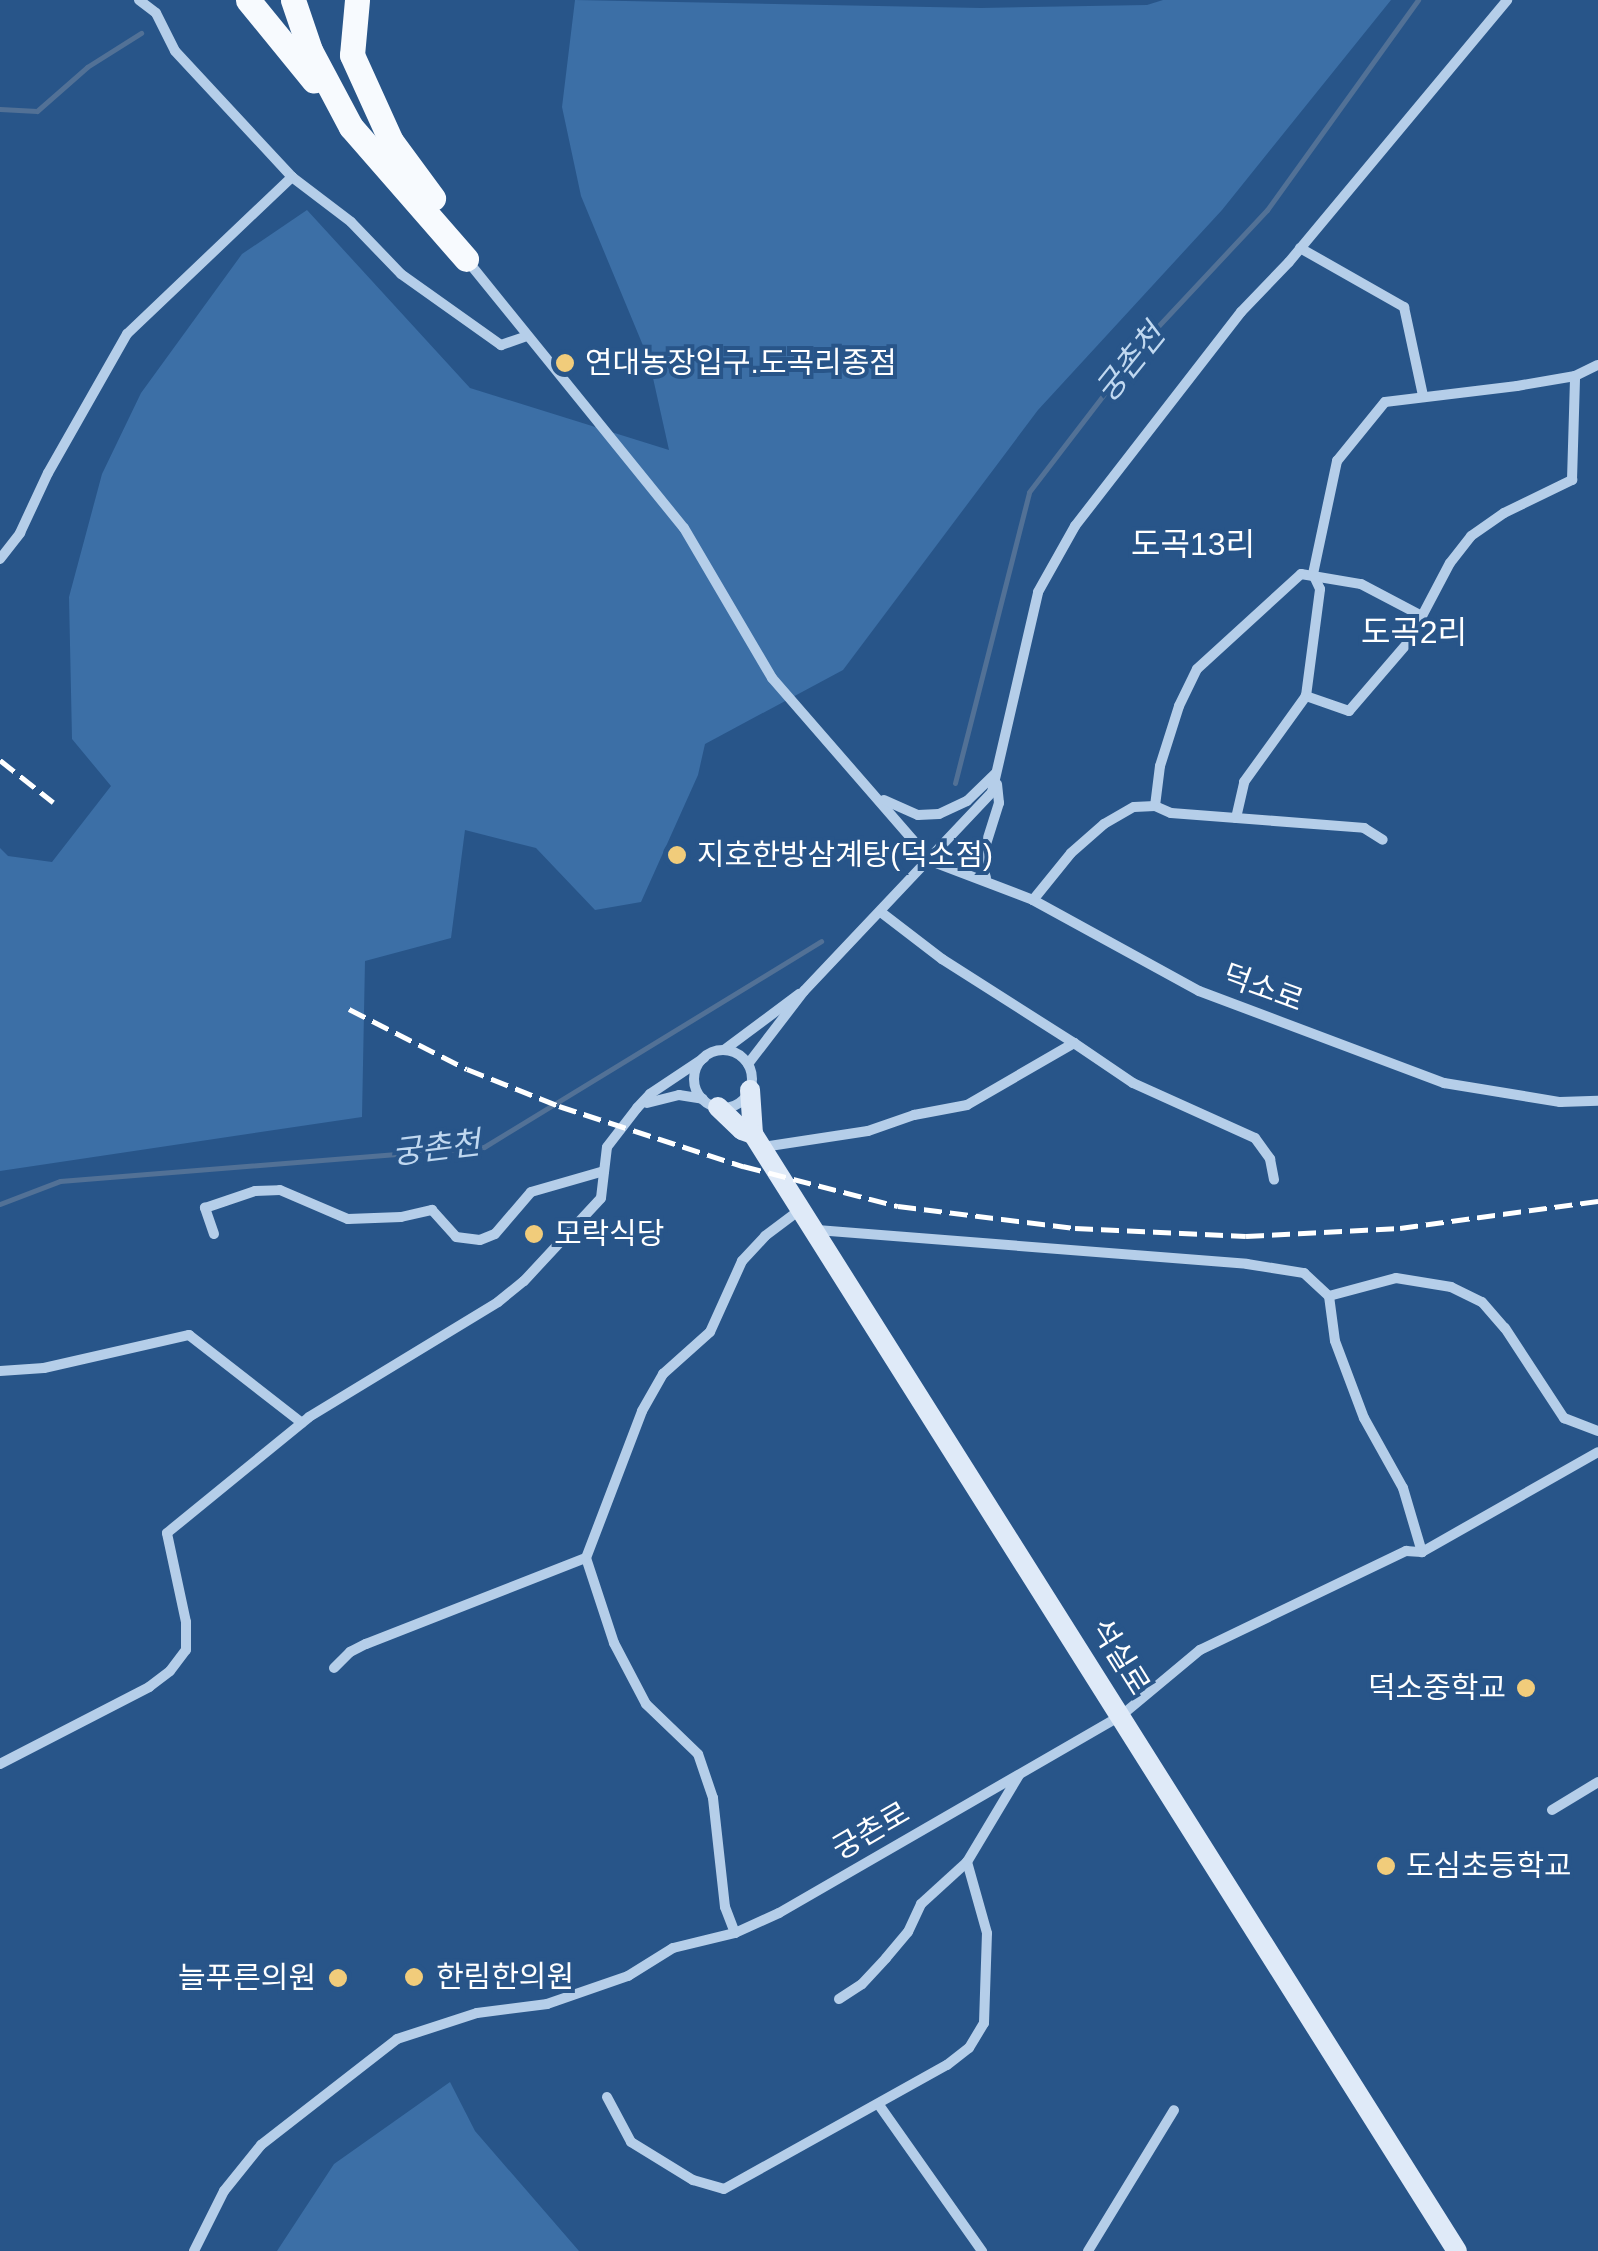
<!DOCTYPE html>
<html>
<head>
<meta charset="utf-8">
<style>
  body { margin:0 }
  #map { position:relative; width:1598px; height:2251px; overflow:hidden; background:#285589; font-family:Arial,"Noto Sans KR",sans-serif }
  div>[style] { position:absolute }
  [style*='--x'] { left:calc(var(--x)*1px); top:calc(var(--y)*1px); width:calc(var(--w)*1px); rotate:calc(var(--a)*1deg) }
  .green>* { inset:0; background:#3c6fa6 }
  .stream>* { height:5px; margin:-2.5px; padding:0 2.5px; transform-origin:2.5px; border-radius:2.5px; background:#527196 }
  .street>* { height:10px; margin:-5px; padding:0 5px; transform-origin:5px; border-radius:5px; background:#b5cee9 }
  .street>.ring { margin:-5px; padding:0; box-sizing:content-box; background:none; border:10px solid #b5cee9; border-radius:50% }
  .secondary>* { height:20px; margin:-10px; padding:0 10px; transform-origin:10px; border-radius:10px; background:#dfeaf8 }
  .primary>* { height:25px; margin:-12.5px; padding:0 12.5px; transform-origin:12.5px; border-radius:12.5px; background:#f7fafe }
  .rail>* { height:5px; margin-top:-2.5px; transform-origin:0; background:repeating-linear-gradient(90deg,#fff 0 18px,transparent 0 26px) }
  .dots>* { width:28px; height:28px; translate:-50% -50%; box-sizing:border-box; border:5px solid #285589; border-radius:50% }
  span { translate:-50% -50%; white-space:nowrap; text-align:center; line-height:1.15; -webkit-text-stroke:8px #285589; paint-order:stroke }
  .poi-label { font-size:30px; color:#fff }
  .left { translate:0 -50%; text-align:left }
  .right { translate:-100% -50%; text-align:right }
  .street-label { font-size:30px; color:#fff }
  .water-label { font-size:32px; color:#c0d8f0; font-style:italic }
  .neighbourhood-label { font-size:32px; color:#fff }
</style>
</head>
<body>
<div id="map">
  <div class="green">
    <i style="clip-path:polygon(575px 0,981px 8px,1147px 5px,1163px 0,1391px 0,1222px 210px,1038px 410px,843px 670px,705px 744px,698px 775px,641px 902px,595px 910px,536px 848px,465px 830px,451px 938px,365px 961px,362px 1117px,0 1171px,0 848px,8px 856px,52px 862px,111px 786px,72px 739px,69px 597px,102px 474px,141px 393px,242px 254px,307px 210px,470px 388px,669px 450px,649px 360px,581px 196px,562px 107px)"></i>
    <i style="clip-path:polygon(450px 2082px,475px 2131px,579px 2251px,277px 2251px,334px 2164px)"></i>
  </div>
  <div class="stream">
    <i style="--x:0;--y:109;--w:37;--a:3"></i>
    <i style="--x:37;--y:111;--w:67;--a:-41.3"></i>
    <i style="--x:87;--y:67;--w:64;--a:-32.2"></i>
    <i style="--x:955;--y:783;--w:300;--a:-75.7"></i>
    <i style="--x:1029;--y:492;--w:195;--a:-52.5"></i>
    <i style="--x:1148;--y:337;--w:174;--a:-46.9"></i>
    <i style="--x:1267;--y:210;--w:259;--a:-54.3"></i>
    <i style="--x:0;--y:1204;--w:64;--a:-21"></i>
    <i style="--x:60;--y:1181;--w:425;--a:-4.6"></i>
    <i style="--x:484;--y:1147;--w:395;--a:-31.4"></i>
  </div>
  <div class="street">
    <i style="--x:139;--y:0;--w:21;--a:37"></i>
    <i style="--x:156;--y:13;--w:42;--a:63.4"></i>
    <i style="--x:175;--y:51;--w:172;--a:47.1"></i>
    <i style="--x:292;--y:177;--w:74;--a:37.3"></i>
    <i style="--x:351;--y:222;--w:72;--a:46.1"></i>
    <i style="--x:401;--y:274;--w:123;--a:35.4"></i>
    <i style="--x:501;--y:345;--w:28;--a:-19"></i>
    <i style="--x:1300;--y:248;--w:120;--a:29.6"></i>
    <i style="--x:1404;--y:307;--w:91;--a:77.9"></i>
    <i style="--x:466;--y:259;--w:346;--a:51"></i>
    <i style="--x:684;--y:528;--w:174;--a:59.6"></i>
    <i style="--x:772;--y:678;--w:242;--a:49"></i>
    <i style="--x:0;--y:559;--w:33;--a:-52"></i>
    <i style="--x:20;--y:533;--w:66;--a:-65"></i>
    <i style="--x:48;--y:473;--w:160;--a:-60.4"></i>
    <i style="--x:127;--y:334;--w:228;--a:-43.6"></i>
    <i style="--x:1422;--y:616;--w:60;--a:-62.2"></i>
    <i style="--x:1450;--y:563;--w:34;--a:-52"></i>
    <i style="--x:1471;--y:536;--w:40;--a:-34.9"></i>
    <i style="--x:1504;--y:513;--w:76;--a:-25.9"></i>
    <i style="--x:1572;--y:480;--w:104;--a:-88.3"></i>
    <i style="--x:884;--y:800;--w:37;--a:24"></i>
    <i style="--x:918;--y:815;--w:21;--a:-3"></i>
    <i style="--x:939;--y:814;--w:31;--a:-25"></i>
    <i style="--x:967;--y:801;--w:39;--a:-44"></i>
    <i style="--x:1155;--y:806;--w:17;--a:24"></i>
    <i style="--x:1171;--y:813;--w:194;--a:4.4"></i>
    <i style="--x:1364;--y:828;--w:22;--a:32"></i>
    <i style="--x:1236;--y:818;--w:37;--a:-77"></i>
    <i style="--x:1244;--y:782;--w:106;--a:-54.2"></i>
    <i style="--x:1306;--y:696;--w:108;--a:-82.5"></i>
    <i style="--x:1320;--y:589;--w:17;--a:-115"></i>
    <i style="--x:1313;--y:574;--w:116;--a:-78"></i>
    <i style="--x:1337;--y:461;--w:76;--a:-50.9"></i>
    <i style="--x:1385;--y:402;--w:133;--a:-6.9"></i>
    <i style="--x:1517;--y:386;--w:59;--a:-9.8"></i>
    <i style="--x:1575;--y:376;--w:25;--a:-26"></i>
    <i style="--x:931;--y:861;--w:109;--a:20.9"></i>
    <i style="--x:1033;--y:900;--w:189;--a:28.7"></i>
    <i style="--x:1199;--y:991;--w:262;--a:20.6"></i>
    <i style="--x:1444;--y:1083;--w:118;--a:9.3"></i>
    <i style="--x:1560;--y:1102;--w:38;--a:-2"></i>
    <i style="--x:986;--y:878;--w:19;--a:-106"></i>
    <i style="--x:981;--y:860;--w:60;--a:-72.5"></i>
    <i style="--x:999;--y:803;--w:19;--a:-96"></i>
    <i style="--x:1033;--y:900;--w:60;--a:-51"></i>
    <i style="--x:1071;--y:853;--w:44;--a:-41.3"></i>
    <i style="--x:1104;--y:824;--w:34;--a:-30"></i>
    <i style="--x:1134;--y:807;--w:21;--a:-3"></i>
    <i style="--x:1155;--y:806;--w:40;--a:-82.9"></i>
    <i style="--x:1160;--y:766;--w:63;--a:-72.4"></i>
    <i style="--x:1179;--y:706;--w:41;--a:-64.1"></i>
    <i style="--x:1197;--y:669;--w:141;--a:-42.4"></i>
    <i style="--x:1301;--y:574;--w:61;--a:9.5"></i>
    <i style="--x:1361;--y:584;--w:69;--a:27.7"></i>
    <i style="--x:1422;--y:616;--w:25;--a:116"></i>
    <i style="--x:1411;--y:639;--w:95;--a:130.7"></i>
    <i style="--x:1349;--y:711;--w:46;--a:-160.8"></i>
    <i style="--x:882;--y:913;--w:76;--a:37.5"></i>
    <i style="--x:942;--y:959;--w:156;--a:32.5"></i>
    <i style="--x:724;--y:1050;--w:94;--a:-36.7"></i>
    <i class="ring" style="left:694px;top:1050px;width:48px;height:48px"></i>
    <i style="--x:748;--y:1064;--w:92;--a:-52.5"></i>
    <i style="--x:804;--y:991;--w:274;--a:-46.6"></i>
    <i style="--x:992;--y:792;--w:205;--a:-77"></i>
    <i style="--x:1038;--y:592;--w:76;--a:-60.7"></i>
    <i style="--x:1075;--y:526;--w:271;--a:-52.2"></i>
    <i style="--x:1241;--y:312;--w:69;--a:-46.2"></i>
    <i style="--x:1289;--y:262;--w:341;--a:-50.2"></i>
    <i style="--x:647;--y:1103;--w:33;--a:-14"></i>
    <i style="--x:679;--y:1095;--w:24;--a:9"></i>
    <i style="--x:763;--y:1147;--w:106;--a:-8.7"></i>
    <i style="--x:868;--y:1131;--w:49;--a:-19.2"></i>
    <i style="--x:914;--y:1115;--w:54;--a:-10.7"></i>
    <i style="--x:967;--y:1105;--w:124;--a:-30.1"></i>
    <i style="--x:1074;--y:1043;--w:71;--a:34.1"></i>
    <i style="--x:1133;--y:1083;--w:134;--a:24.3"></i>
    <i style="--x:1255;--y:1138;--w:26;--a:54"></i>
    <i style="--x:1270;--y:1159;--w:21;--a:79"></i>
    <i style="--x:817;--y:1230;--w:431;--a:4.5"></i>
    <i style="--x:1247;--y:1264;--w:58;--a:9"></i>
    <i style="--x:1304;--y:1273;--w:34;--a:43"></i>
    <i style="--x:1329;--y:1296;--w:45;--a:82.4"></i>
    <i style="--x:1335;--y:1341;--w:82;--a:69.4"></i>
    <i style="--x:1364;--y:1418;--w:80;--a:60.9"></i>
    <i style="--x:1403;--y:1488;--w:67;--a:73.5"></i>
    <i style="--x:214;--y:1234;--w:28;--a:-109"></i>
    <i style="--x:205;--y:1208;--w:53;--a:-18.8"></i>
    <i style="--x:255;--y:1191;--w:25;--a:-2"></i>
    <i style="--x:280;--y:1190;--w:74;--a:23.1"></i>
    <i style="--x:348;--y:1219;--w:53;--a:-2.2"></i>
    <i style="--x:401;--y:1217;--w:32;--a:-13"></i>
    <i style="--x:432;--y:1210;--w:36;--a:48"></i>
    <i style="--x:456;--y:1237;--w:24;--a:7"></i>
    <i style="--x:480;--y:1240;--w:16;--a:-22"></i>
    <i style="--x:495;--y:1234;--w:55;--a:-49.4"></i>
    <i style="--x:531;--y:1192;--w:76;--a:-16"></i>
    <i style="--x:1329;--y:1296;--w:69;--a:-15"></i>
    <i style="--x:1396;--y:1278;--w:56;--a:9.3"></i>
    <i style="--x:1451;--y:1287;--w:34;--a:26"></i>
    <i style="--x:1482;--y:1302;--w:35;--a:49"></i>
    <i style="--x:1505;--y:1328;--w:108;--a:56.8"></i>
    <i style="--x:1564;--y:1418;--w:36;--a:21"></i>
    <i style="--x:0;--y:1371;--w:44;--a:-3.9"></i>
    <i style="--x:44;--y:1368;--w:149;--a:-12.8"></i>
    <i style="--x:189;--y:1335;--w:143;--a:37.9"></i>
    <i style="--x:334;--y:1668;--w:23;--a:-45"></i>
    <i style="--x:350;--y:1652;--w:18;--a:-27"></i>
    <i style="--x:366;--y:1644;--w:236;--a:-21.4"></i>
    <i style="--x:0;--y:1764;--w:168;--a:-27.3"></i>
    <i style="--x:149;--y:1687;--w:26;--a:-37"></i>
    <i style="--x:170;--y:1671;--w:26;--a:-53"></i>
    <i style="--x:186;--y:1650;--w:28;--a:-90"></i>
    <i style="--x:186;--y:1622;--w:91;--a:-102.1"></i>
    <i style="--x:167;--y:1533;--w:183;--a:-39.2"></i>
    <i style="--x:309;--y:1417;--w:221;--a:-31.3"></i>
    <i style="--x:498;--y:1302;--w:33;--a:-39"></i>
    <i style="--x:524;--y:1281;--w:113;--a:-47.1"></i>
    <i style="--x:601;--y:1198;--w:51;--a:-83.3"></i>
    <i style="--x:607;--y:1147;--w:49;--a:-52.4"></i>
    <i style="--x:637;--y:1108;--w:19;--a:-47"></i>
    <i style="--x:650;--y:1094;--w:65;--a:-33.7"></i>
    <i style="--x:1552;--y:1810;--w:54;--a:-31.3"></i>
    <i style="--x:735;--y:1933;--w:28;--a:-111"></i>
    <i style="--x:725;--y:1907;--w:110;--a:-96.3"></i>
    <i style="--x:713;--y:1798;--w:46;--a:-108.8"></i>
    <i style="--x:698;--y:1754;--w:72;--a:-136.1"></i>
    <i style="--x:646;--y:1704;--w:69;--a:-117.7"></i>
    <i style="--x:614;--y:1643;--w:89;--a:-108.2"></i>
    <i style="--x:586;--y:1558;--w:157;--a:-69.1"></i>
    <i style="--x:642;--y:1411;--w:43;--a:-60.4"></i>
    <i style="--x:663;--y:1374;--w:63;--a:-41.8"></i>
    <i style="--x:710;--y:1332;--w:78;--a:-65.7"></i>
    <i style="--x:742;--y:1261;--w:34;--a:-47"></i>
    <i style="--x:765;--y:1236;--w:45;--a:-36.9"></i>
    <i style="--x:839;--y:1999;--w:27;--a:-33"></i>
    <i style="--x:862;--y:1984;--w:35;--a:-47"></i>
    <i style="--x:886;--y:1958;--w:34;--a:-50"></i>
    <i style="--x:908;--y:1932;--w:31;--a:-65"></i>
    <i style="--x:921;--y:1904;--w:62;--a:-42.4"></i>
    <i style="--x:967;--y:1862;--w:101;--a:-59.1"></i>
    <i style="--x:607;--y:2097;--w:51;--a:61.9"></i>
    <i style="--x:631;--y:2142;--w:73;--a:31.5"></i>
    <i style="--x:693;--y:2180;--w:32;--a:16"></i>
    <i style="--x:724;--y:2189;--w:255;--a:-29.1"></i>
    <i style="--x:947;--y:2065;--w:28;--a:-38"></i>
    <i style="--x:969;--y:2048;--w:29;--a:-59"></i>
    <i style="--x:984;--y:2023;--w:90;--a:-88.1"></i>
    <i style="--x:987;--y:1933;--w:74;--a:-105.7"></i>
    <i style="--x:879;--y:2105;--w:179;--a:54.8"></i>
    <i style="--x:194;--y:2251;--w:67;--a:-63.4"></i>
    <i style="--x:224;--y:2191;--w:59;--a:-51.2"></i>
    <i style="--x:261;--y:2145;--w:172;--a:-37.9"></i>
    <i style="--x:397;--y:2039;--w:84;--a:-18"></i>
    <i style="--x:477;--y:2013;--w:71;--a:-7.3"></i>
    <i style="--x:547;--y:2004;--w:86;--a:-19.1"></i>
    <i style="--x:628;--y:1976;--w:53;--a:-31.9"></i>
    <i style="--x:673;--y:1948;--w:64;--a:-13.6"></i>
    <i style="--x:735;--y:1933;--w:48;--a:-24.4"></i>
    <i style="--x:779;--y:1913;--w:396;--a:-30"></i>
    <i style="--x:1122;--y:1715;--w:102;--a:-39.8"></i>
    <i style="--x:1200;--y:1650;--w:229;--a:-25.7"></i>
    <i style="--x:1406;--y:1551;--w:16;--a:4"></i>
    <i style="--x:1422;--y:1552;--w:202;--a:-29.6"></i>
    <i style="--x:1088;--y:2251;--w:165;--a:-58.6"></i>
  </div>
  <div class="secondary">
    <i style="--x:750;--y:1090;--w:44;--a:86.1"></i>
    <i style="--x:753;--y:1134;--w:1320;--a:57.78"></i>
    <i style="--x:718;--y:1107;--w:33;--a:44"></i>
    <i style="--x:742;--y:1130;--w:12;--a:20"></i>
  </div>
  <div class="primary">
    <i style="--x:248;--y:0;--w:104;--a:50.8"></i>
    <i style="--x:293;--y:0;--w:53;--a:71.2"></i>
    <i style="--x:310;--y:50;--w:87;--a:62"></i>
    <i style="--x:351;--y:127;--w:175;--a:48.9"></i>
    <i style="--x:357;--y:0;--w:55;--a:95.2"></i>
    <i style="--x:352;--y:55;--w:94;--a:65.6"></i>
    <i style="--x:391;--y:141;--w:71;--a:53.6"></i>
  </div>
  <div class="rail">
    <i style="--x:0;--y:760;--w:68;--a:38.4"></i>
    <i style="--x:349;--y:1009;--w:132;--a:27"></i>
    <i style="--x:467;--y:1069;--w:99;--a:21.9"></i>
    <i style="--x:559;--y:1106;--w:194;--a:18.1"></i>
    <i style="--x:743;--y:1166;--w:160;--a:14.5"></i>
    <i style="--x:898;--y:1206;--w:178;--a:7.1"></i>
    <i style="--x:1075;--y:1228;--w:171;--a:2.7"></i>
    <i style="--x:1246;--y:1236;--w:154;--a:-3"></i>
    <i style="--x:1400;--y:1228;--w:200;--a:-7.8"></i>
  </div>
  <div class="dots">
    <i style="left:565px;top:363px;background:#f1cc7b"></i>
    <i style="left:677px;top:855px;background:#f1cc7b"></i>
    <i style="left:534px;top:1234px;background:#f1cc7b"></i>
    <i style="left:1526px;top:1688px;background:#f1cc7b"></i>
    <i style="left:1386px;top:1866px;background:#f1cc7b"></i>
    <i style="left:414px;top:1977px;background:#f1cc7b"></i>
    <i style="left:338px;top:1978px;background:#f1cc7b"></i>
  </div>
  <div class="poi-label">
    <span class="left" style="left:585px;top:363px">연대농장입구.도곡리종점</span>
    <span class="left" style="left:697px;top:855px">지호한방삼계탕(덕소점)</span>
    <span class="left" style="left:554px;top:1234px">모락식당</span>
    <span class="right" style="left:1506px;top:1688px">덕소중학교</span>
    <span class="left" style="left:1406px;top:1866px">도심초등학교</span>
    <span class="left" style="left:436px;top:1977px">한림한의원</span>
    <span class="right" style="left:316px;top:1978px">늘푸른의원</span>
  </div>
  <div class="street-label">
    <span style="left:1263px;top:988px;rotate:20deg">덕소로</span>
    <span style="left:1120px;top:1657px;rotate:58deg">석실로</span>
    <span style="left:871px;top:1831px;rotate:-30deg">궁촌로</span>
  </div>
  <div class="water-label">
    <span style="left:1130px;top:363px;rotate:-51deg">궁촌천</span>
    <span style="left:436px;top:1148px;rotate:-7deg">궁촌천</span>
  </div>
  <div class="neighbourhood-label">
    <span style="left:1193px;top:544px">도곡13리</span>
    <span style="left:1414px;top:632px">도곡2리</span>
  </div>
</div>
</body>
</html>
